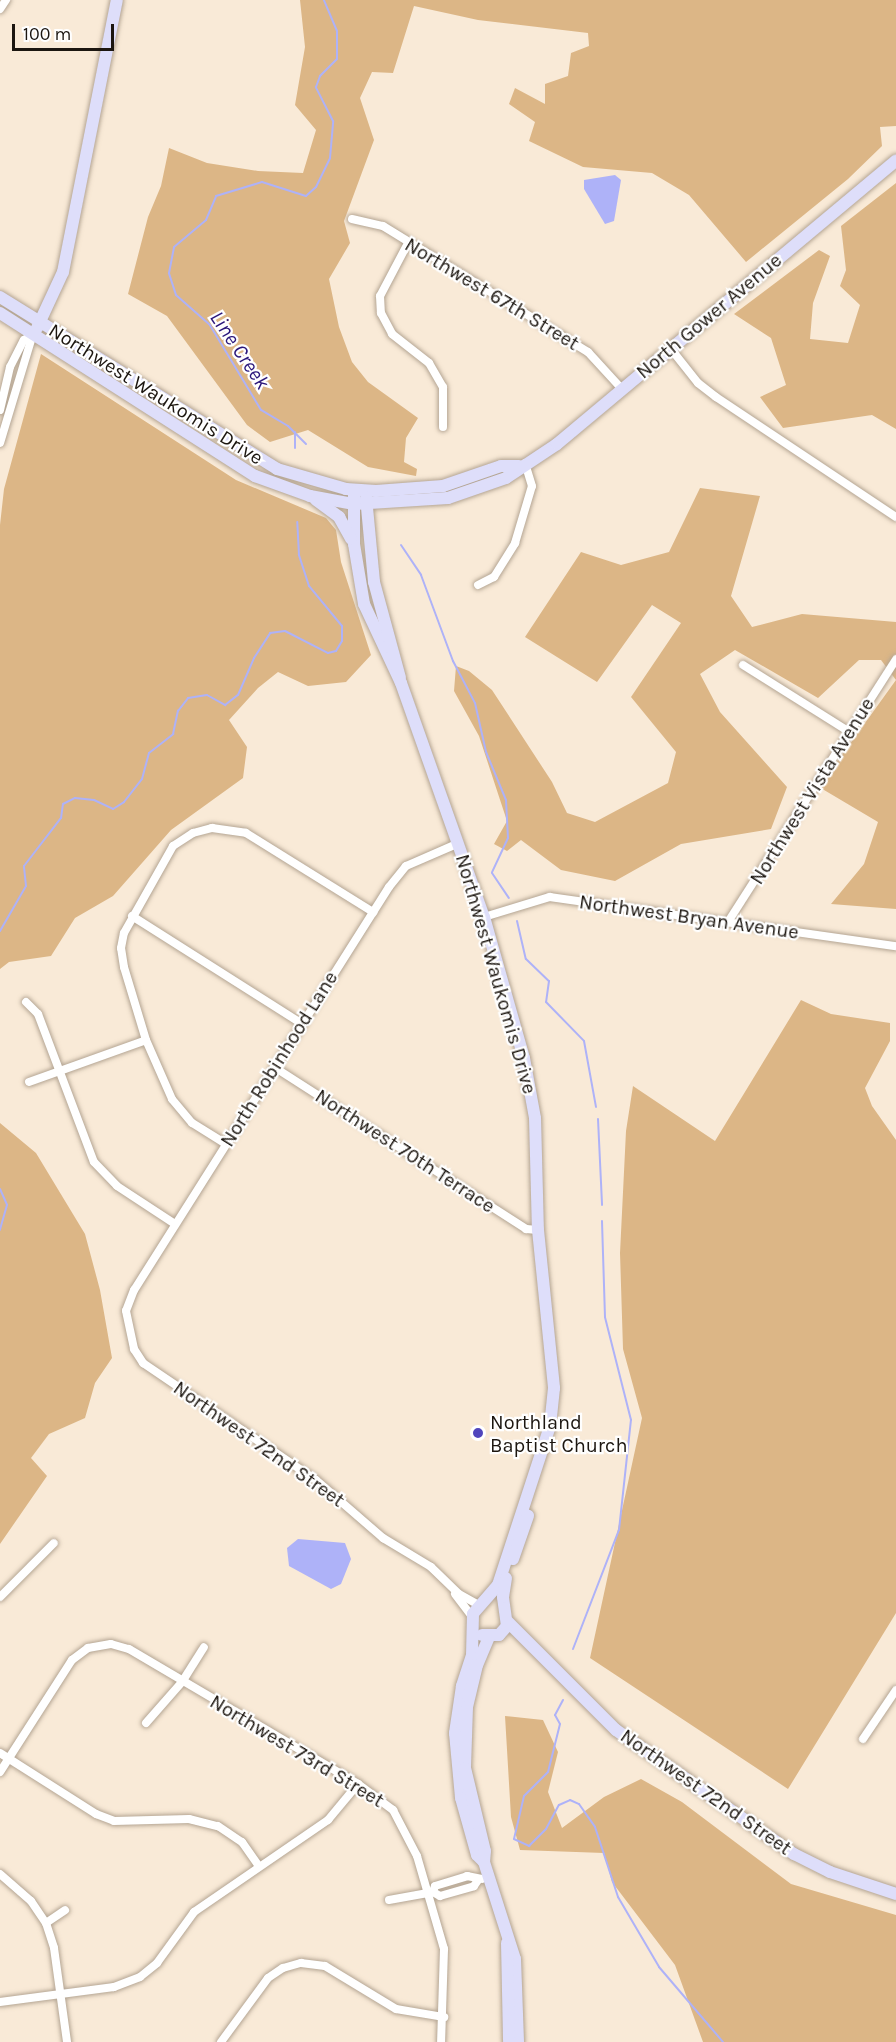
<!DOCTYPE html>
<html>
<head>
<meta charset="utf-8">
<style>
  body { margin:0 }
  #map { position:relative; width:896px; height:2042px; overflow:hidden; background:#f9ead7; font-family:Karla,sans-serif }
  div>[style] { position:absolute }
  [style*='--x'] { left:calc(var(--x)*1px); top:calc(var(--y)*1px); width:calc(var(--w)*1px); rotate:calc(var(--a)*1deg) }
  .green>* { inset:0; background:#dcb686 }
  .water>* { inset:0; background:#aeb2f8 }
  .stream>* { height:2px; margin:-1px; padding:0 1px; transform-origin:1px; border-radius:1px; background:#aeb2f8 }
  .roads { filter:drop-shadow(0 0 2px #b4a593) drop-shadow(0 0 2px #b4a593) }
  .street>* { height:8px; margin:-4px; padding:0 4px; transform-origin:4px; border-radius:4px; background:#fff }
  .secondary>* { height:12px; margin:-6px; padding:0 6px; transform-origin:6px; border-radius:6px; background:#dedefa }
  .dots>* { width:16px; height:16px; translate:-50% -50%; box-sizing:border-box; border:3px solid #fff; border-radius:50% }
  span { translate:-50% -50%; white-space:nowrap; text-align:center; line-height:1.15; -webkit-text-stroke:4.5px #fff; paint-order:stroke }
  .street-label { font-size:20px; color:#1c1610 }
  .poi-label { font-size:20px; color:#1c1610 }
  .left { translate:0 -50%; text-align:left }
  .water-label { font-size:21px; color:#2a167a; font-style:italic }
  .scale { position:absolute; left:12px; top:24px; width:102px; height:27px; box-sizing:border-box; border:3px solid #1c1610; border-top:0; padding-left:8px; font-size:18px; line-height:21px; white-space:nowrap; color:#1c1610; -webkit-text-stroke:4px #fff; paint-order:stroke }
</style>
</head>
<body>
<div id="map">
  <div class="green">
    <i style="clip-path:polygon(300px 0,896px 0,896px 126px,880px 127px,882px 146px,848px 179px,746px 262px,689px 195px,652px 173px,583px 167px,529px 141px,535px 122px,509px 104px,515px 88px,545px 104px,545px 84px,568px 76px,571px 53px,589px 46px,588px 33px,478px 20px,414px 6px,393px 73px,372px 72px,360px 98px,374px 140px,344px 221px,350px 243px,329px 279px,339px 327px,352px 362px,368px 382px,418px 418px,406px 438px,404px 462px,417px 469px,416px 476px,368px 467px,308px 430px,270px 442px,247px 425px,167px 316px,128px 294px,148px 217px,161px 186px,169px 148px,207px 163px,258px 171px,303px 173px,316px 130px,295px 105px,305px 47px)"></i>
    <i style="clip-path:polygon(896px 183px,896px 429px,872px 415px,783px 428px,760px 397px,786px 385px,771px 338px,734px 314px,819px 250px,830px 256px,813px 303px,810px 339px,848px 343px,860px 305px,840px 286px,846px 270px,841px 226px)"></i>
    <i style="clip-path:polygon(41px 354px,236px 480px,326px 518px,336px 530px,341px 562px,371px 655px,346px 682px,308px 686px,278px 672px,258px 688px,229px 720px,247px 747px,243px 778px,171px 830px,113px 896px,75px 918px,51px 956px,9px 962px,0 969px,0 525px,4px 489px)"></i>
    <i style="clip-path:polygon(700px 488px,760px 496px,731px 596px,752px 627px,802px 614px,896px 622px,896px 909px,831px 904px,864px 864px,878px 822px,819px 787px,896px 680px,881px 660px,859px 660px,818px 698px,735px 650px,700px 674px,720px 712px,787px 787px,771px 829px,681px 844px,615px 881px,561px 870px,521px 840px,507px 851px,494px 844px,507px 821px,479px 736px,454px 691px,456px 666px,469px 671px,492px 690px,552px 782px,567px 813px,595px 822px,668px 783px,676px 752px,631px 697px,681px 623px,652px 605px,597px 682px,525px 637px,581px 552px,621px 565px,669px 552px)"></i>
    <i style="clip-path:polygon(801px 1000px,831px 1014px,890px 1023px,890px 1041px,865px 1088px,872px 1106px,896px 1140px,896px 1613px,788px 1789px,590px 1658px,642px 1418px,623px 1349px,620px 1253px,626px 1131px,633px 1086px,715px 1141px)"></i>
    <i style="clip-path:polygon(0 1123px,36px 1153px,85px 1234px,100px 1290px,112px 1358px,95px 1383px,85px 1418px,49px 1434px,31px 1458px,47px 1476px,0 1544px)"></i>
    <i style="clip-path:polygon(505px 1716px,543px 1720px,558px 1752px,548px 1792px,562px 1828px,604px 1797px,641px 1779px,682px 1802px,791px 1884px,896px 1915px,896px 2042px,703px 2042px,675px 1965px,612px 1882px,604px 1853px,520px 1850px,511px 1817px)"></i>
  </div>
  <div class="water">
    <i style="clip-path:polygon(615px 175px,621px 180px,614px 221px,605px 224px,584px 189px,584px 180px)"></i>
    <i style="clip-path:polygon(298px 1539px,345px 1543px,351px 1559px,341px 1584px,331px 1589px,289px 1566px,287px 1548px)"></i>
  </div>
  <div class="stream">
    <i style="--x:295;--y:432;--w:16;--a:90"></i>
    <i style="--x:306;--y:444;--w:25;--a:-135"></i>
    <i style="--x:288;--y:426;--w:31;--a:-149"></i>
    <i style="--x:261;--y:410;--w:99;--a:-121"></i>
    <i style="--x:210;--y:325;--w:45;--a:-138.6"></i>
    <i style="--x:176;--y:295;--w:23;--a:-108"></i>
    <i style="--x:169;--y:273;--w:26;--a:-79"></i>
    <i style="--x:174;--y:247;--w:42;--a:-40.2"></i>
    <i style="--x:206;--y:220;--w:26;--a:-67"></i>
    <i style="--x:216;--y:196;--w:48;--a:-16.9"></i>
    <i style="--x:262;--y:182;--w:46;--a:17.7"></i>
    <i style="--x:306;--y:196;--w:13;--a:-42"></i>
    <i style="--x:316;--y:187;--w:32;--a:-64"></i>
    <i style="--x:330;--y:158;--w:37;--a:-85"></i>
    <i style="--x:333;--y:121;--w:38;--a:-117"></i>
    <i style="--x:316;--y:87;--w:12;--a:-70"></i>
    <i style="--x:320;--y:76;--w:24;--a:-45"></i>
    <i style="--x:337;--y:59;--w:28;--a:-90"></i>
    <i style="--x:337;--y:31;--w:34;--a:-113"></i>
    <i style="--x:401;--y:545;--w:36;--a:56"></i>
    <i style="--x:421;--y:575;--w:92;--a:69.6"></i>
    <i style="--x:453;--y:661;--w:47;--a:62.4"></i>
    <i style="--x:475;--y:703;--w:50;--a:77.3"></i>
    <i style="--x:486;--y:752;--w:52;--a:67.4"></i>
    <i style="--x:506;--y:800;--w:38;--a:87"></i>
    <i style="--x:508;--y:838;--w:38;--a:115"></i>
    <i style="--x:492;--y:873;--w:30;--a:56"></i>
    <i style="--x:517;--y:921;--w:39;--a:77"></i>
    <i style="--x:526;--y:959;--w:32;--a:44"></i>
    <i style="--x:549;--y:981;--w:21;--a:98"></i>
    <i style="--x:546;--y:1002;--w:54;--a:45.7"></i>
    <i style="--x:584;--y:1041;--w:67;--a:79.7"></i>
    <i style="--x:0;--y:931;--w:52;--a:-60"></i>
    <i style="--x:26;--y:886;--w:20;--a:-96"></i>
    <i style="--x:24;--y:866;--w:61;--a:-52.4"></i>
    <i style="--x:61;--y:818;--w:14;--a:-82"></i>
    <i style="--x:63;--y:804;--w:13;--a:-27"></i>
    <i style="--x:75;--y:798;--w:19;--a:6"></i>
    <i style="--x:94;--y:800;--w:21;--a:25"></i>
    <i style="--x:113;--y:809;--w:13;--a:-32"></i>
    <i style="--x:124;--y:802;--w:29;--a:-52"></i>
    <i style="--x:142;--y:779;--w:27;--a:-75"></i>
    <i style="--x:149;--y:753;--w:31;--a:-38"></i>
    <i style="--x:173;--y:734;--w:24;--a:-78"></i>
    <i style="--x:178;--y:711;--w:16;--a:-52"></i>
    <i style="--x:188;--y:698;--w:19;--a:-9"></i>
    <i style="--x:207;--y:695;--w:21;--a:29"></i>
    <i style="--x:225;--y:705;--w:16;--a:-38"></i>
    <i style="--x:238;--y:695;--w:40;--a:-66.6"></i>
    <i style="--x:254;--y:658;--w:30;--a:-57"></i>
    <i style="--x:270;--y:633;--w:15;--a:-8"></i>
    <i style="--x:285;--y:631;--w:48;--a:27.1"></i>
    <i style="--x:328;--y:653;--w:8;--a:-14"></i>
    <i style="--x:336;--y:651;--w:12;--a:-59"></i>
    <i style="--x:342;--y:641;--w:15;--a:-90"></i>
    <i style="--x:342;--y:626;--w:52;--a:-129.5"></i>
    <i style="--x:309;--y:586;--w:33;--a:-108"></i>
    <i style="--x:299;--y:555;--w:33;--a:-93"></i>
    <i style="--x:598;--y:1119;--w:86;--a:87.3"></i>
    <i style="--x:0;--y:1189;--w:17;--a:66"></i>
    <i style="--x:7;--y:1205;--w:26;--a:106"></i>
    <i style="--x:573;--y:1649;--w:128;--a:-68.9"></i>
    <i style="--x:619;--y:1530;--w:111;--a:-83.8"></i>
    <i style="--x:631;--y:1420;--w:106;--a:-104.2"></i>
    <i style="--x:605;--y:1317;--w:96;--a:-91.8"></i>
    <i style="--x:563;--y:1700;--w:17;--a:118"></i>
    <i style="--x:555;--y:1715;--w:10;--a:61"></i>
    <i style="--x:560;--y:1724;--w:49;--a:104"></i>
    <i style="--x:548;--y:1772;--w:34;--a:135"></i>
    <i style="--x:524;--y:1796;--w:44;--a:103.1"></i>
    <i style="--x:514;--y:1839;--w:17;--a:25"></i>
    <i style="--x:529;--y:1846;--w:24;--a:-45"></i>
    <i style="--x:546;--y:1829;--w:27;--a:-62"></i>
    <i style="--x:559;--y:1805;--w:12;--a:-24"></i>
    <i style="--x:570;--y:1800;--w:10;--a:24"></i>
    <i style="--x:579;--y:1804;--w:28;--a:55"></i>
    <i style="--x:595;--y:1827;--w:74;--a:71.8"></i>
    <i style="--x:618;--y:1897;--w:81;--a:59.6"></i>
    <i style="--x:659;--y:1967;--w:99;--a:49.5"></i>
  </div>
  <div class="roads">
    <div class="street">
      <i style="--x:0;--y:9;--w:11;--a:-56"></i>
      <i style="--x:352;--y:219;--w:32;--a:13"></i>
      <i style="--x:383;--y:226;--w:241;--a:31.6"></i>
      <i style="--x:588;--y:352;--w:49;--a:47.5"></i>
      <i style="--x:408;--y:243;--w:60;--a:117.8"></i>
      <i style="--x:380;--y:296;--w:17;--a:87"></i>
      <i style="--x:381;--y:313;--w:24;--a:62"></i>
      <i style="--x:392;--y:334;--w:47;--a:38.1"></i>
      <i style="--x:429;--y:363;--w:28;--a:60"></i>
      <i style="--x:443;--y:387;--w:40;--a:90"></i>
      <i style="--x:671;--y:349;--w:43;--a:51.5"></i>
      <i style="--x:698;--y:383;--w:23;--a:38"></i>
      <i style="--x:716;--y:397;--w:216;--a:33.7"></i>
      <i style="--x:0;--y:410;--w:44;--a:-76.9"></i>
      <i style="--x:10;--y:367;--w:30;--a:-63"></i>
      <i style="--x:24;--y:340;--w:11;--a:-34"></i>
      <i style="--x:0;--y:443;--w:114;--a:-73.2"></i>
      <i style="--x:478;--y:585;--w:18;--a:-27"></i>
      <i style="--x:494;--y:577;--w:40;--a:-58"></i>
      <i style="--x:515;--y:543;--w:59;--a:-73.4"></i>
      <i style="--x:532;--y:486;--w:24;--a:-107"></i>
      <i style="--x:743;--y:665;--w:124;--a:32.2"></i>
      <i style="--x:459;--y:843;--w:58;--a:156.5"></i>
      <i style="--x:406;--y:866;--w:27;--a:129"></i>
      <i style="--x:389;--y:887;--w:477;--a:122.3"></i>
      <i style="--x:134;--y:1290;--w:22;--a:111"></i>
      <i style="--x:126;--y:1311;--w:39;--a:78"></i>
      <i style="--x:134;--y:1349;--w:17;--a:57"></i>
      <i style="--x:143;--y:1363;--w:209;--a:34.1"></i>
      <i style="--x:316;--y:1480;--w:89;--a:40.9"></i>
      <i style="--x:383;--y:1538;--w:56;--a:31.1"></i>
      <i style="--x:431;--y:1567;--w:39;--a:44"></i>
      <i style="--x:459;--y:1594;--w:23;--a:29"></i>
      <i style="--x:132;--y:916;--w:201;--a:32.4"></i>
      <i style="--x:484;--y:917;--w:69;--a:-16.9"></i>
      <i style="--x:550;--y:897;--w:349;--a:8.1"></i>
      <i style="--x:728;--y:922;--w:312;--a:-57.4"></i>
      <i style="--x:26;--y:1002;--w:17;--a:45"></i>
      <i style="--x:38;--y:1014;--w:158;--a:69.3"></i>
      <i style="--x:94;--y:1162;--w:33;--a:46"></i>
      <i style="--x:117;--y:1186;--w:69;--a:33.2"></i>
      <i style="--x:274;--y:1067;--w:300;--a:32.7"></i>
      <i style="--x:526;--y:1229;--w:12;--a:5"></i>
      <i style="--x:29;--y:1082;--w:124;--a:-19.7"></i>
      <i style="--x:226;--y:1144;--w:40;--a:-148"></i>
      <i style="--x:192;--y:1123;--w:31;--a:-130"></i>
      <i style="--x:172;--y:1099;--w:64;--a:-113.8"></i>
      <i style="--x:146;--y:1040;--w:76;--a:-106.8"></i>
      <i style="--x:124;--y:967;--w:19;--a:-99"></i>
      <i style="--x:121;--y:948;--w:15;--a:-79"></i>
      <i style="--x:124;--y:933;--w:100;--a:-60.6"></i>
      <i style="--x:173;--y:846;--w:24;--a:-33"></i>
      <i style="--x:193;--y:833;--w:20;--a:-15"></i>
      <i style="--x:212;--y:828;--w:34;--a:8"></i>
      <i style="--x:246;--y:833;--w:150;--a:31.9"></i>
      <i style="--x:455;--y:1594;--w:30;--a:53"></i>
      <i style="--x:0;--y:1597;--w:76;--a:-45"></i>
      <i style="--x:146;--y:1723;--w:55;--a:-48.7"></i>
      <i style="--x:182;--y:1682;--w:41;--a:-57.8"></i>
      <i style="--x:863;--y:1739;--w:59;--a:-56"></i>
      <i style="--x:0;--y:1753;--w:114;--a:32.4"></i>
      <i style="--x:96;--y:1814;--w:19;--a:21"></i>
      <i style="--x:114;--y:1821;--w:75;--a:-1.5"></i>
      <i style="--x:189;--y:1819;--w:30;--a:14"></i>
      <i style="--x:218;--y:1826;--w:29;--a:34"></i>
      <i style="--x:242;--y:1842;--w:29;--a:55"></i>
      <i style="--x:0;--y:1772;--w:133;--a:-57.3"></i>
      <i style="--x:72;--y:1660;--w:20;--a:-37"></i>
      <i style="--x:88;--y:1648;--w:23;--a:-10"></i>
      <i style="--x:111;--y:1644;--w:19;--a:16"></i>
      <i style="--x:129;--y:1649;--w:266;--a:30.5"></i>
      <i style="--x:358;--y:1784;--w:44;--a:36.6"></i>
      <i style="--x:393;--y:1810;--w:52;--a:62.4"></i>
      <i style="--x:417;--y:1856;--w:97;--a:73.8"></i>
      <i style="--x:444;--y:1949;--w:93;--a:91.8"></i>
      <i style="--x:0;--y:1874;--w:41;--a:41.1"></i>
      <i style="--x:31;--y:1901;--w:27;--a:56"></i>
      <i style="--x:46;--y:1923;--w:26;--a:72"></i>
      <i style="--x:54;--y:1948;--w:95;--a:82.1"></i>
      <i style="--x:433;--y:1892;--w:6;--a:-72"></i>
      <i style="--x:435;--y:1886;--w:34;--a:-17"></i>
      <i style="--x:467;--y:1876;--w:15;--a:11"></i>
      <i style="--x:389;--y:1900;--w:45;--a:-10.3"></i>
      <i style="--x:433;--y:1892;--w:8;--a:30"></i>
      <i style="--x:440;--y:1896;--w:35;--a:-16"></i>
      <i style="--x:474;--y:1886;--w:7;--a:-56"></i>
      <i style="--x:46;--y:1923;--w:23;--a:-34"></i>
      <i style="--x:0;--y:2002;--w:115;--a:-7.5"></i>
      <i style="--x:114;--y:1987;--w:28;--a:-21"></i>
      <i style="--x:140;--y:1977;--w:22;--a:-39"></i>
      <i style="--x:157;--y:1963;--w:63;--a:-54"></i>
      <i style="--x:194;--y:1912;--w:163;--a:-34.5"></i>
      <i style="--x:328;--y:1820;--w:47;--a:-50.2"></i>
      <i style="--x:221;--y:2042;--w:79;--a:-53.7"></i>
      <i style="--x:268;--y:1978;--w:18;--a:-34"></i>
      <i style="--x:283;--y:1968;--w:19;--a:-16"></i>
      <i style="--x:301;--y:1963;--w:24;--a:7"></i>
      <i style="--x:325;--y:1966;--w:83;--a:31.2"></i>
      <i style="--x:396;--y:2009;--w:49;--a:9.5"></i>
    </div>
    <div class="secondary">
      <i style="--x:0;--y:297;--w:326;--a:31.8"></i>
      <i style="--x:277;--y:469;--w:72;--a:16.2"></i>
      <i style="--x:346;--y:489;--w:30;--a:4"></i>
      <i style="--x:376;--y:491;--w:67;--a:-4.3"></i>
      <i style="--x:443;--y:486;--w:61;--a:-19"></i>
      <i style="--x:501;--y:466;--w:18;--a:0"></i>
      <i style="--x:0;--y:313;--w:303;--a:32.6"></i>
      <i style="--x:255;--y:476;--w:59;--a:20"></i>
      <i style="--x:310;--y:496;--w:45;--a:10.3"></i>
      <i style="--x:354;--y:504;--w:94;--a:-3.7"></i>
      <i style="--x:448;--y:498;--w:61;--a:-19"></i>
      <i style="--x:506;--y:478;--w:61;--a:-33.7"></i>
      <i style="--x:557;--y:444;--w:442;--a:-39.9"></i>
      <i style="--x:37;--y:328;--w:62;--a:-65.1"></i>
      <i style="--x:63;--y:272;--w:277;--a:-78.8"></i>
      <i style="--x:354;--y:491;--w:53;--a:90"></i>
      <i style="--x:354;--y:544;--w:61;--a:80.5"></i>
      <i style="--x:364;--y:604;--w:87;--a:64.9"></i>
      <i style="--x:401;--y:683;--w:248;--a:70.5"></i>
      <i style="--x:484;--y:917;--w:147;--a:74.2"></i>
      <i style="--x:524;--y:1058;--w:61;--a:79.6"></i>
      <i style="--x:535;--y:1118;--w:112;--a:88.5"></i>
      <i style="--x:538;--y:1230;--w:159;--a:84.2"></i>
      <i style="--x:554;--y:1388;--w:38;--a:96"></i>
      <i style="--x:550;--y:1426;--w:167;--a:108.1"></i>
      <i style="--x:498;--y:1585;--w:38;--a:131"></i>
      <i style="--x:473;--y:1614;--w:41;--a:91.4"></i>
      <i style="--x:472;--y:1655;--w:33;--a:108"></i>
      <i style="--x:462;--y:1686;--w:48;--a:98.5"></i>
      <i style="--x:455;--y:1733;--w:65;--a:84.7"></i>
      <i style="--x:461;--y:1798;--w:59;--a:74.3"></i>
      <i style="--x:477;--y:1855;--w:10;--a:45"></i>
      <i style="--x:366;--y:497;--w:85;--a:84.6"></i>
      <i style="--x:374;--y:582;--w:99;--a:74.8"></i>
      <i style="--x:316;--y:500;--w:29;--a:36"></i>
      <i style="--x:339;--y:517;--w:25;--a:61"></i>
      <i style="--x:513;--y:1559;--w:46;--a:-70.8"></i>
      <i style="--x:508;--y:1622;--w:153;--a:45"></i>
      <i style="--x:616;--y:1730;--w:217;--a:34.9"></i>
      <i style="--x:794;--y:1854;--w:40;--a:26.6"></i>
      <i style="--x:830;--y:1872;--w:70;--a:18.4"></i>
      <i style="--x:482;--y:1635;--w:17;--a:0"></i>
      <i style="--x:499;--y:1635;--w:12;--a:-48"></i>
      <i style="--x:507;--y:1626;--w:29;--a:-98"></i>
      <i style="--x:503;--y:1597;--w:19;--a:-81"></i>
      <i style="--x:489;--y:1637;--w:30;--a:113"></i>
      <i style="--x:477;--y:1665;--w:43;--a:103.4"></i>
      <i style="--x:467;--y:1707;--w:61;--a:91.9"></i>
      <i style="--x:465;--y:1768;--w:85;--a:76.5"></i>
      <i style="--x:485;--y:1851;--w:11;--a:95"></i>
      <i style="--x:484;--y:1862;--w:102;--a:72.3"></i>
      <i style="--x:515;--y:1959;--w:83;--a:87.9"></i>
      <i style="--x:507;--y:1943;--w:99;--a:88.8"></i>
    </div>
  </div>
  <div class="dots">
    <i style="left:478px;top:1433px;background:#5045bc"></i>
  </div>
  <div class="street-label">
    <span style="left:492px;top:294px;rotate:31deg">Northwest 67th Street</span>
    <span style="left:709px;top:316px;rotate:-40deg">North Gower Avenue</span>
    <span style="left:156px;top:394px;rotate:32deg">Northwest Waukomis Drive</span>
    <span style="left:812px;top:791px;rotate:-58deg">Northwest Vista Avenue</span>
    <span style="left:689px;top:917px;rotate:8deg">Northwest Bryan Avenue</span>
    <span style="left:496px;top:974px;rotate:74deg">Northwest Waukomis Drive</span>
    <span style="left:279px;top:1059px;rotate:-58deg">North Robinhood Lane</span>
    <span style="left:405px;top:1151px;rotate:33deg">Northwest 70th Terrace</span>
    <span style="left:259px;top:1444px;rotate:35deg">Northwest 72nd Street</span>
    <span style="left:297px;top:1751px;rotate:31deg">Northwest 73rd Street</span>
    <span style="left:706px;top:1792px;rotate:35deg">Northwest 72nd Street</span>
  </div>
  <div class="poi-label">
    <span class="left" style="left:490px;top:1434px">Northland<br>Baptist Church</span>
  </div>
  <div class="water-label">
    <span style="left:240px;top:350px;rotate:56deg">Line Creek</span>
  </div>
  <div class="scale">100 m</div>
</div>
</body>
</html>
